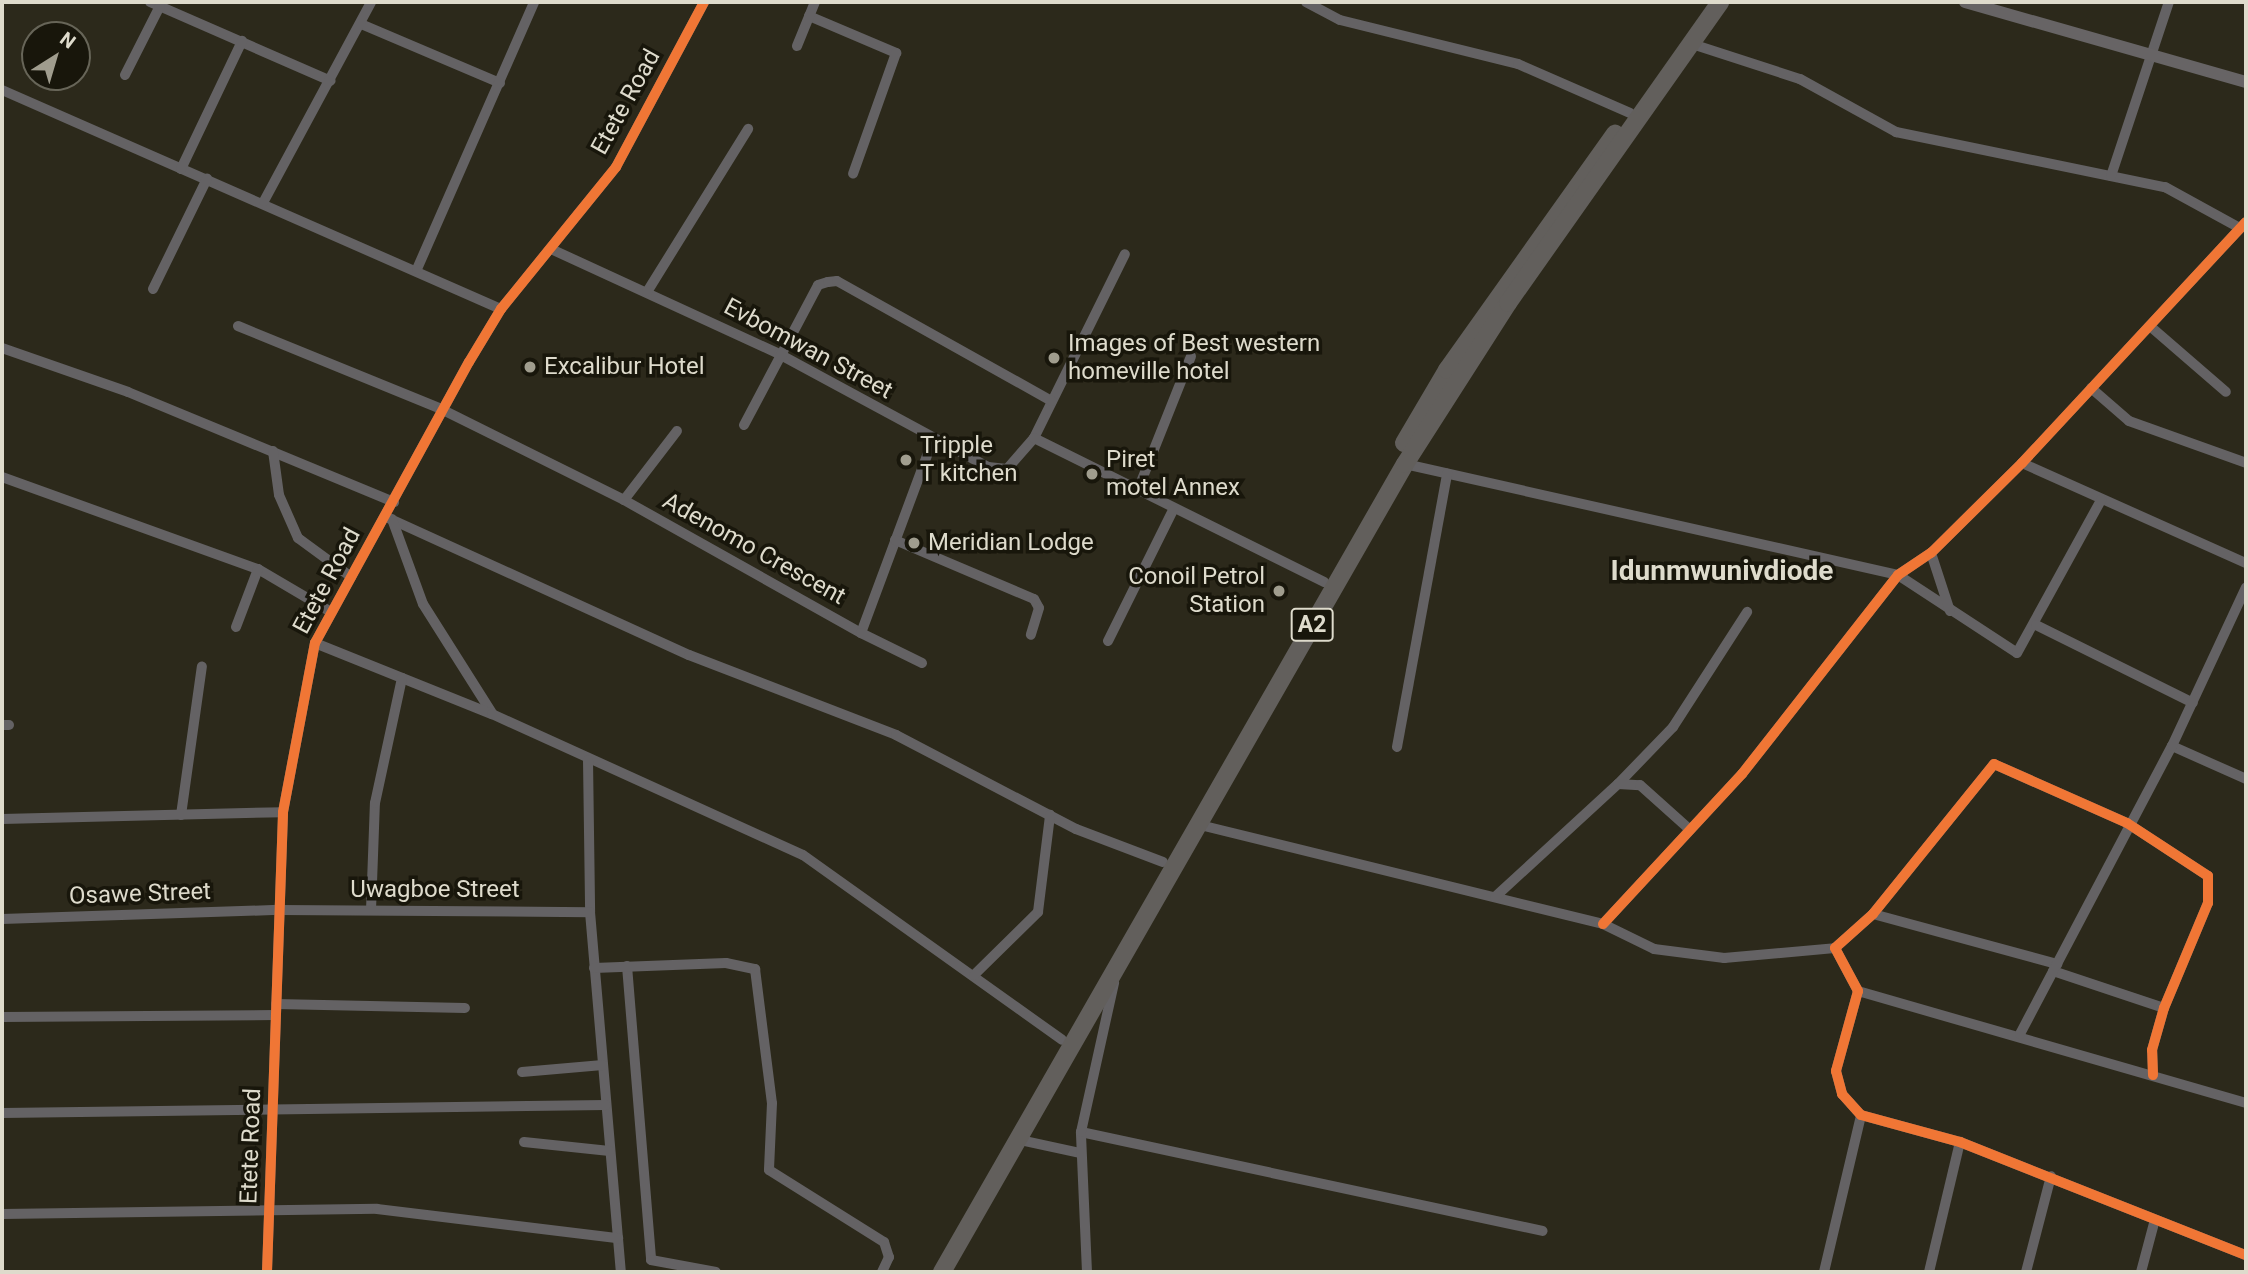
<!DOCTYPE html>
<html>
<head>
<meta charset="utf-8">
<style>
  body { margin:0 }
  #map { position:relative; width:2248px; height:1274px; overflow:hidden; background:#2c291b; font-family:Roboto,sans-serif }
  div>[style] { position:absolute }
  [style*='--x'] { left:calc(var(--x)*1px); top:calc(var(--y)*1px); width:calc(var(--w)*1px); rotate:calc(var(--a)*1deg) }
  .street>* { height:10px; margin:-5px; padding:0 5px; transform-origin:5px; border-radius:5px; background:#646264 }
  .secondary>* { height:12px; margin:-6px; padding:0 6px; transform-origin:6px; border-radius:6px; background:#676465 }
  .highway>* { height:18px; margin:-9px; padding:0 9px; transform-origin:9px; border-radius:9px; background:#625f5c }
  .cycleway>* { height:10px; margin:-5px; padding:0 5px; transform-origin:5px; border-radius:5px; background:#f07635 }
  .dots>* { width:19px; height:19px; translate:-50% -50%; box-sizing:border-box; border:4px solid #18160b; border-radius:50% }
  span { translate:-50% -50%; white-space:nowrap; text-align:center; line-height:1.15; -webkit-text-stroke:7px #18160b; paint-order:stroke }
  .shield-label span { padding:2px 5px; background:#18160b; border:2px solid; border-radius:5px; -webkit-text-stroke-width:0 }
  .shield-label { font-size:23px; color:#dedbcc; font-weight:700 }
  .street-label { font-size:24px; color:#dedbcc }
  .poi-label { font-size:24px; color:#dedbcc }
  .left { translate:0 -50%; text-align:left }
  .right { translate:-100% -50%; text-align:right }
  .quarter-label { font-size:28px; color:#dedbcc; font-weight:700 }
  .frame { position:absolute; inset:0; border:4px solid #dedbcc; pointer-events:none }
  .north { position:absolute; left:21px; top:21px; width:70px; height:70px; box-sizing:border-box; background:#18160b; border:2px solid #676558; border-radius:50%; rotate:37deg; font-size:19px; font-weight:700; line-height:28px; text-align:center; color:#dedbcc }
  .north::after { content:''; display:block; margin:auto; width:24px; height:32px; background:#a09d8e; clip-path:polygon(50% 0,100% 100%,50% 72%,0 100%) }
</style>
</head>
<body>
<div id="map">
  <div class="street">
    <i style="--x:150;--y:2;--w:197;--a:23.6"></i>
    <i style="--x:1306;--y:2;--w:38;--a:28"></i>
    <i style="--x:1340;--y:20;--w:183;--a:13.9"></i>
    <i style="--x:1518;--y:64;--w:122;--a:23.6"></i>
    <i style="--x:809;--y:16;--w:95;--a:23"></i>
    <i style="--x:896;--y:53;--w:128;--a:109.6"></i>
    <i style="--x:361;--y:24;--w:151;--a:23"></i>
    <i style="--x:1692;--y:44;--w:114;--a:18"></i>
    <i style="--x:1800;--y:79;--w:110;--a:28.9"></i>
    <i style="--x:1896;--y:132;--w:275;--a:11.6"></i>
    <i style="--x:2165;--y:187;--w:85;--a:28.7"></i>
    <i style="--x:797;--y:46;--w:48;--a:-67.8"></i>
    <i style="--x:125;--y:75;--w:77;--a:-63.1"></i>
    <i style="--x:2;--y:90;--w:545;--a:23.7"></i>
    <i style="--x:181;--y:169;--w:142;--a:-64.5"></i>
    <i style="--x:2111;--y:176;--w:183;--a:-71.6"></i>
    <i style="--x:264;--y:201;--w:226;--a:-61.7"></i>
    <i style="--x:551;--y:249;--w:251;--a:24.7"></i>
    <i style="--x:779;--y:354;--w:238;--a:28.4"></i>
    <i style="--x:988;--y:467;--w:19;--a:6"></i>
    <i style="--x:1007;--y:469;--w:41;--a:-48.9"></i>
    <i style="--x:1034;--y:438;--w:205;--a:-63.7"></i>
    <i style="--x:417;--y:269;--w:292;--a:-66.3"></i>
    <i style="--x:153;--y:289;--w:123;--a:-63.9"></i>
    <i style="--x:647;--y:292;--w:192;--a:-58.2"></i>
    <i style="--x:238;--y:326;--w:219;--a:22.2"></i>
    <i style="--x:441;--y:409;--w:204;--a:26.4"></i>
    <i style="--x:624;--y:500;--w:272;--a:29.3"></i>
    <i style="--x:861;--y:633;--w:207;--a:-69.6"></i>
    <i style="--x:2151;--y:327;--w:99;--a:40.9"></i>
    <i style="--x:2;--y:348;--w:133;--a:19.2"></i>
    <i style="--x:128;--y:392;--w:288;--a:22.5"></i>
    <i style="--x:2091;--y:388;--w:50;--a:41"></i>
    <i style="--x:2129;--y:421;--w:124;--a:19.7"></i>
    <i style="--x:744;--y:425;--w:158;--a:-62.1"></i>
    <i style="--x:818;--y:285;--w:10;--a:-17"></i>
    <i style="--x:828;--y:282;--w:9;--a:-6"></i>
    <i style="--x:837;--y:281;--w:246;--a:29.2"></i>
    <i style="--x:1034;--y:438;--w:324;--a:26.4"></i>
    <i style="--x:273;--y:451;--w:44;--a:82.2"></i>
    <i style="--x:279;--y:495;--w:47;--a:66.2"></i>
    <i style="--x:298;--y:538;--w:66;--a:36.3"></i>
    <i style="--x:2022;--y:463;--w:245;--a:24.1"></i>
    <i style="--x:1405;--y:464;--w:505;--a:12.69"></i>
    <i style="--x:1898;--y:575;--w:142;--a:33.2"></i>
    <i style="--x:2017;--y:653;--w:175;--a:-61.2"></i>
    <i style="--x:2;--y:477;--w:272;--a:19.8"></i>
    <i style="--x:258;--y:569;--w:85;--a:30.5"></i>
    <i style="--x:1137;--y:492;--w:146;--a:-68.3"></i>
    <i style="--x:624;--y:500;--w:87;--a:-52.5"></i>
    <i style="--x:386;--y:517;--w:333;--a:24.5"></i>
    <i style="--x:689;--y:655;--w:222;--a:21.1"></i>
    <i style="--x:896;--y:735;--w:203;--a:27.6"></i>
    <i style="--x:1076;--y:829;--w:93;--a:20.8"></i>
    <i style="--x:392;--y:519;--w:90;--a:70"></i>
    <i style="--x:423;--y:604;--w:129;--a:57.7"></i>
    <i style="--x:895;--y:540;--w:151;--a:23"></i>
    <i style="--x:1034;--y:599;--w:10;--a:61"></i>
    <i style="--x:1039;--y:608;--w:28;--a:107"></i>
    <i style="--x:1931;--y:553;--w:61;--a:71.9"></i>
    <i style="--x:2036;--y:625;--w:175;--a:26.4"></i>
    <i style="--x:236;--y:627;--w:62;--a:-69.2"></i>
    <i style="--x:861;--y:633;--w:68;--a:26.2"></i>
    <i style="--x:1108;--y:641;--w:148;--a:-63.6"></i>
    <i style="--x:315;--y:643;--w:191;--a:21.9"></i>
    <i style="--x:492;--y:714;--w:341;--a:24.4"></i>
    <i style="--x:803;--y:855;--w:318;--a:35.5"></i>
    <i style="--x:2;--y:725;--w:7;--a:0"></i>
    <i style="--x:2172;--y:746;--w:81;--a:24"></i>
    <i style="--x:1397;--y:747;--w:278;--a:-79.6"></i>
    <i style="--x:588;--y:760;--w:152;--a:89.2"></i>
    <i style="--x:590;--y:912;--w:361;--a:85.1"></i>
    <i style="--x:1619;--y:783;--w:78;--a:-46"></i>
    <i style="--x:1673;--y:727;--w:137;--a:-57.2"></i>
    <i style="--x:181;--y:815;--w:150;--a:-82"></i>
    <i style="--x:2;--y:819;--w:281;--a:-1.4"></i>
    <i style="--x:1196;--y:824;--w:419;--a:13.8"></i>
    <i style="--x:1603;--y:924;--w:57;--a:26.1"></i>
    <i style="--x:1654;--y:949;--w:71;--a:7.3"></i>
    <i style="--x:1724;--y:958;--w:111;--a:-5.1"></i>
    <i style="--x:1495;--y:897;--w:167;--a:-42.6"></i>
    <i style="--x:1618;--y:784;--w:22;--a:3"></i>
    <i style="--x:1640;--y:785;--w:66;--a:41.9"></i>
    <i style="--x:371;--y:910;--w:107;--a:-87.9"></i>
    <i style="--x:375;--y:803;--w:128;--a:-77.8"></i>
    <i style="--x:1873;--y:914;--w:191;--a:15.2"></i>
    <i style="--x:2;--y:919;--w:277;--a:-1.9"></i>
    <i style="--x:279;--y:910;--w:311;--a:0.4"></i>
    <i style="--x:1603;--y:924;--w:205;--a:-47.2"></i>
    <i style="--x:1742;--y:774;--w:253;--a:-51.9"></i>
    <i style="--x:1898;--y:575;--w:40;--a:-34"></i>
    <i style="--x:1931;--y:553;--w:128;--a:-44.7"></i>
    <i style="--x:2022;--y:463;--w:329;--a:-47.1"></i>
    <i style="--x:627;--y:966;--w:295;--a:85.3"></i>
    <i style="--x:651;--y:1260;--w:66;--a:10.5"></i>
    <i style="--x:594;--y:968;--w:132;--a:-2.2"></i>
    <i style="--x:726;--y:963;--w:30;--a:12"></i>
    <i style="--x:755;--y:969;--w:135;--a:82.8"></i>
    <i style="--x:772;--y:1103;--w:67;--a:92.6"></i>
    <i style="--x:769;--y:1170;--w:136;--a:32.1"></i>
    <i style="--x:884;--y:1242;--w:16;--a:72"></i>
    <i style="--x:889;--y:1257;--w:17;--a:115"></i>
    <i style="--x:2053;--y:971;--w:117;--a:18.4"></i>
    <i style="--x:974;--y:975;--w:90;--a:-44.5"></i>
    <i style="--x:1038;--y:912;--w:98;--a:-82.9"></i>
    <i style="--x:1858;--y:991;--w:404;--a:16.1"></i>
    <i style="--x:276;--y:1004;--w:189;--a:1.2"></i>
    <i style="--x:2;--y:1017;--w:274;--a:-0.4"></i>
    <i style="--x:2020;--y:1034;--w:326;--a:-62.2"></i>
    <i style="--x:2172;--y:746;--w:175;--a:-65"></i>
    <i style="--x:522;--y:1072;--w:81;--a:-4.9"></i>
    <i style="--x:2153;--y:1075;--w:25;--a:-92"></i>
    <i style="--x:2152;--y:1050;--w:44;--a:-74.1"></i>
    <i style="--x:2164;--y:1008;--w:114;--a:-67.3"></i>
    <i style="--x:2208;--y:903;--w:27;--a:-90"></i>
    <i style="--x:2208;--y:876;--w:97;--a:-146.8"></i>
    <i style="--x:2127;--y:823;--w:145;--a:-156.1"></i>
    <i style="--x:1994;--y:764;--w:193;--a:128.9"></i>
    <i style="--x:1873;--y:914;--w:51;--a:138.2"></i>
    <i style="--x:1835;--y:948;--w:49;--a:61.9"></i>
    <i style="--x:1858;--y:991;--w:83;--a:105.4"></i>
    <i style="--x:1836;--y:1071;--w:24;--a:75"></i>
    <i style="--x:1842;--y:1094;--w:28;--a:48"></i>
    <i style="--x:1861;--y:1115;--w:103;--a:15.3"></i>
    <i style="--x:1960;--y:1142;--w:308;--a:21.6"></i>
    <i style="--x:2;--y:1113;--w:604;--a:-0.76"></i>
    <i style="--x:1081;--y:1132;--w:472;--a:12.1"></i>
    <i style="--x:1015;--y:1139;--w:66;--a:12.2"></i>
    <i style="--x:524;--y:1142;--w:86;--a:6"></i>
    <i style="--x:2;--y:1214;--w:375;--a:-0.8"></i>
    <i style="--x:377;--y:1209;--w:243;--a:6.9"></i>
    <i style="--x:267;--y:1272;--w:460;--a:-88"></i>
    <i style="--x:283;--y:812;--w:172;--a:-79.3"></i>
    <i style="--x:315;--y:643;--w:320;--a:-61.3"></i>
    <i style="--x:469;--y:362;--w:62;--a:-58.9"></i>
    <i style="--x:501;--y:309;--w:183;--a:-51"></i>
    <i style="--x:616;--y:167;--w:187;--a:-61.9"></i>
    <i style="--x:1087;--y:1272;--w:140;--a:-92.5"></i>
    <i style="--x:1081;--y:1132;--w:153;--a:-77.5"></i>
    <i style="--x:1824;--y:1272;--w:161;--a:-76.7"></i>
    <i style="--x:1929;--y:1272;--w:134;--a:-76.6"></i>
    <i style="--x:2026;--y:1272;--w:99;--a:-75.4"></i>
    <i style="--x:2141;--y:1272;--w:51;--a:-75.1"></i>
  </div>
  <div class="secondary">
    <i style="--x:1965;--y:2;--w:292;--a:15.9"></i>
  </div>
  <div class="highway">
    <i style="--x:1404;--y:443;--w:85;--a:-59.5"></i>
    <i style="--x:1447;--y:370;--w:290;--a:-54.6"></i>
    <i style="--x:942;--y:1272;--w:931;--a:-60.19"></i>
    <i style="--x:1405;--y:464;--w:191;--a:-57.4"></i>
    <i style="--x:1508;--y:303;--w:368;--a:-54.8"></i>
  </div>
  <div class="cycleway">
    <i style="--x:1603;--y:924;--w:205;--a:-47.2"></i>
    <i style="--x:1742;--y:774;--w:253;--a:-51.9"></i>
    <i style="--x:1898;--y:575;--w:40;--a:-34"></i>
    <i style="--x:1931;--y:553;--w:128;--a:-44.7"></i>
    <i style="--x:2022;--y:463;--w:329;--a:-47.1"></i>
    <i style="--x:2153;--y:1075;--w:25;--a:-92"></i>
    <i style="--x:2152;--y:1050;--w:44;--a:-74.1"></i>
    <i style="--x:2164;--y:1008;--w:114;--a:-67.3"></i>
    <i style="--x:2208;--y:903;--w:27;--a:-90"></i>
    <i style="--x:2208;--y:876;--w:97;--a:-146.8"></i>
    <i style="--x:2127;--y:823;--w:145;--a:-156.1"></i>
    <i style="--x:1994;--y:764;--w:193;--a:128.9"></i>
    <i style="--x:1873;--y:914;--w:51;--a:138.2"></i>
    <i style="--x:1835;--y:948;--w:49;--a:61.9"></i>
    <i style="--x:1858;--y:991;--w:83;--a:105.4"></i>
    <i style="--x:1836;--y:1071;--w:24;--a:75"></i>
    <i style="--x:1842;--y:1094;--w:28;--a:48"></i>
    <i style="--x:1861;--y:1115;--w:103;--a:15.3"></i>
    <i style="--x:1960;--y:1142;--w:308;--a:21.6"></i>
    <i style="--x:267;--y:1272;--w:460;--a:-88"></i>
    <i style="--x:283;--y:812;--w:172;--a:-79.3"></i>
    <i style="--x:315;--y:643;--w:320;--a:-61.3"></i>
    <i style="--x:469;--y:362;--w:62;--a:-58.9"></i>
    <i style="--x:501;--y:309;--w:183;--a:-51"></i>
    <i style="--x:616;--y:167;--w:187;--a:-61.9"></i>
  </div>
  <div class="dots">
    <i style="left:1054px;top:358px;background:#a09d8e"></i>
    <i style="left:530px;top:367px;background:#a09d8e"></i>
    <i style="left:906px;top:460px;background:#a09d8e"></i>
    <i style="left:1092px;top:474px;background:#a09d8e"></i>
    <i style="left:914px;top:543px;background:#a09d8e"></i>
    <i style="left:1279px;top:591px;background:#a09d8e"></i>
  </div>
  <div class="shield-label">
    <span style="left:1312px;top:625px">A2</span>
  </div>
  <div class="street-label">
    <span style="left:626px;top:102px;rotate:-61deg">Etete Road</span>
    <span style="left:808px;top:349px;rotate:28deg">Evbomwan Street</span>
    <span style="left:754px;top:549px;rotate:29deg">Adenomo Crescent</span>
    <span style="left:327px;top:581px;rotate:-62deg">Etete Road</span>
    <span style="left:435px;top:890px">Uwagboe Street</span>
    <span style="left:140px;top:894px;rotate:-2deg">Osawe Street</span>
    <span style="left:251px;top:1146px;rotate:-88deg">Etete Road</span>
  </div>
  <div class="poi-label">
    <span class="left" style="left:1068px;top:358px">Images of Best western<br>homeville hotel</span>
    <span class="left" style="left:544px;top:367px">Excalibur Hotel</span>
    <span class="left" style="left:920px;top:460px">Tripple<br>T kitchen</span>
    <span class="left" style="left:1106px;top:474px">Piret<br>motel Annex</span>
    <span class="left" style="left:928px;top:543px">Meridian Lodge</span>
    <span class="right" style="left:1265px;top:591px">Conoil Petrol<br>Station</span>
  </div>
  <div class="quarter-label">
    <span style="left:1722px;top:571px">Idunmwunivdiode</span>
  </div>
  <div class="frame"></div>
  <div class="north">N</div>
</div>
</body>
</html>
